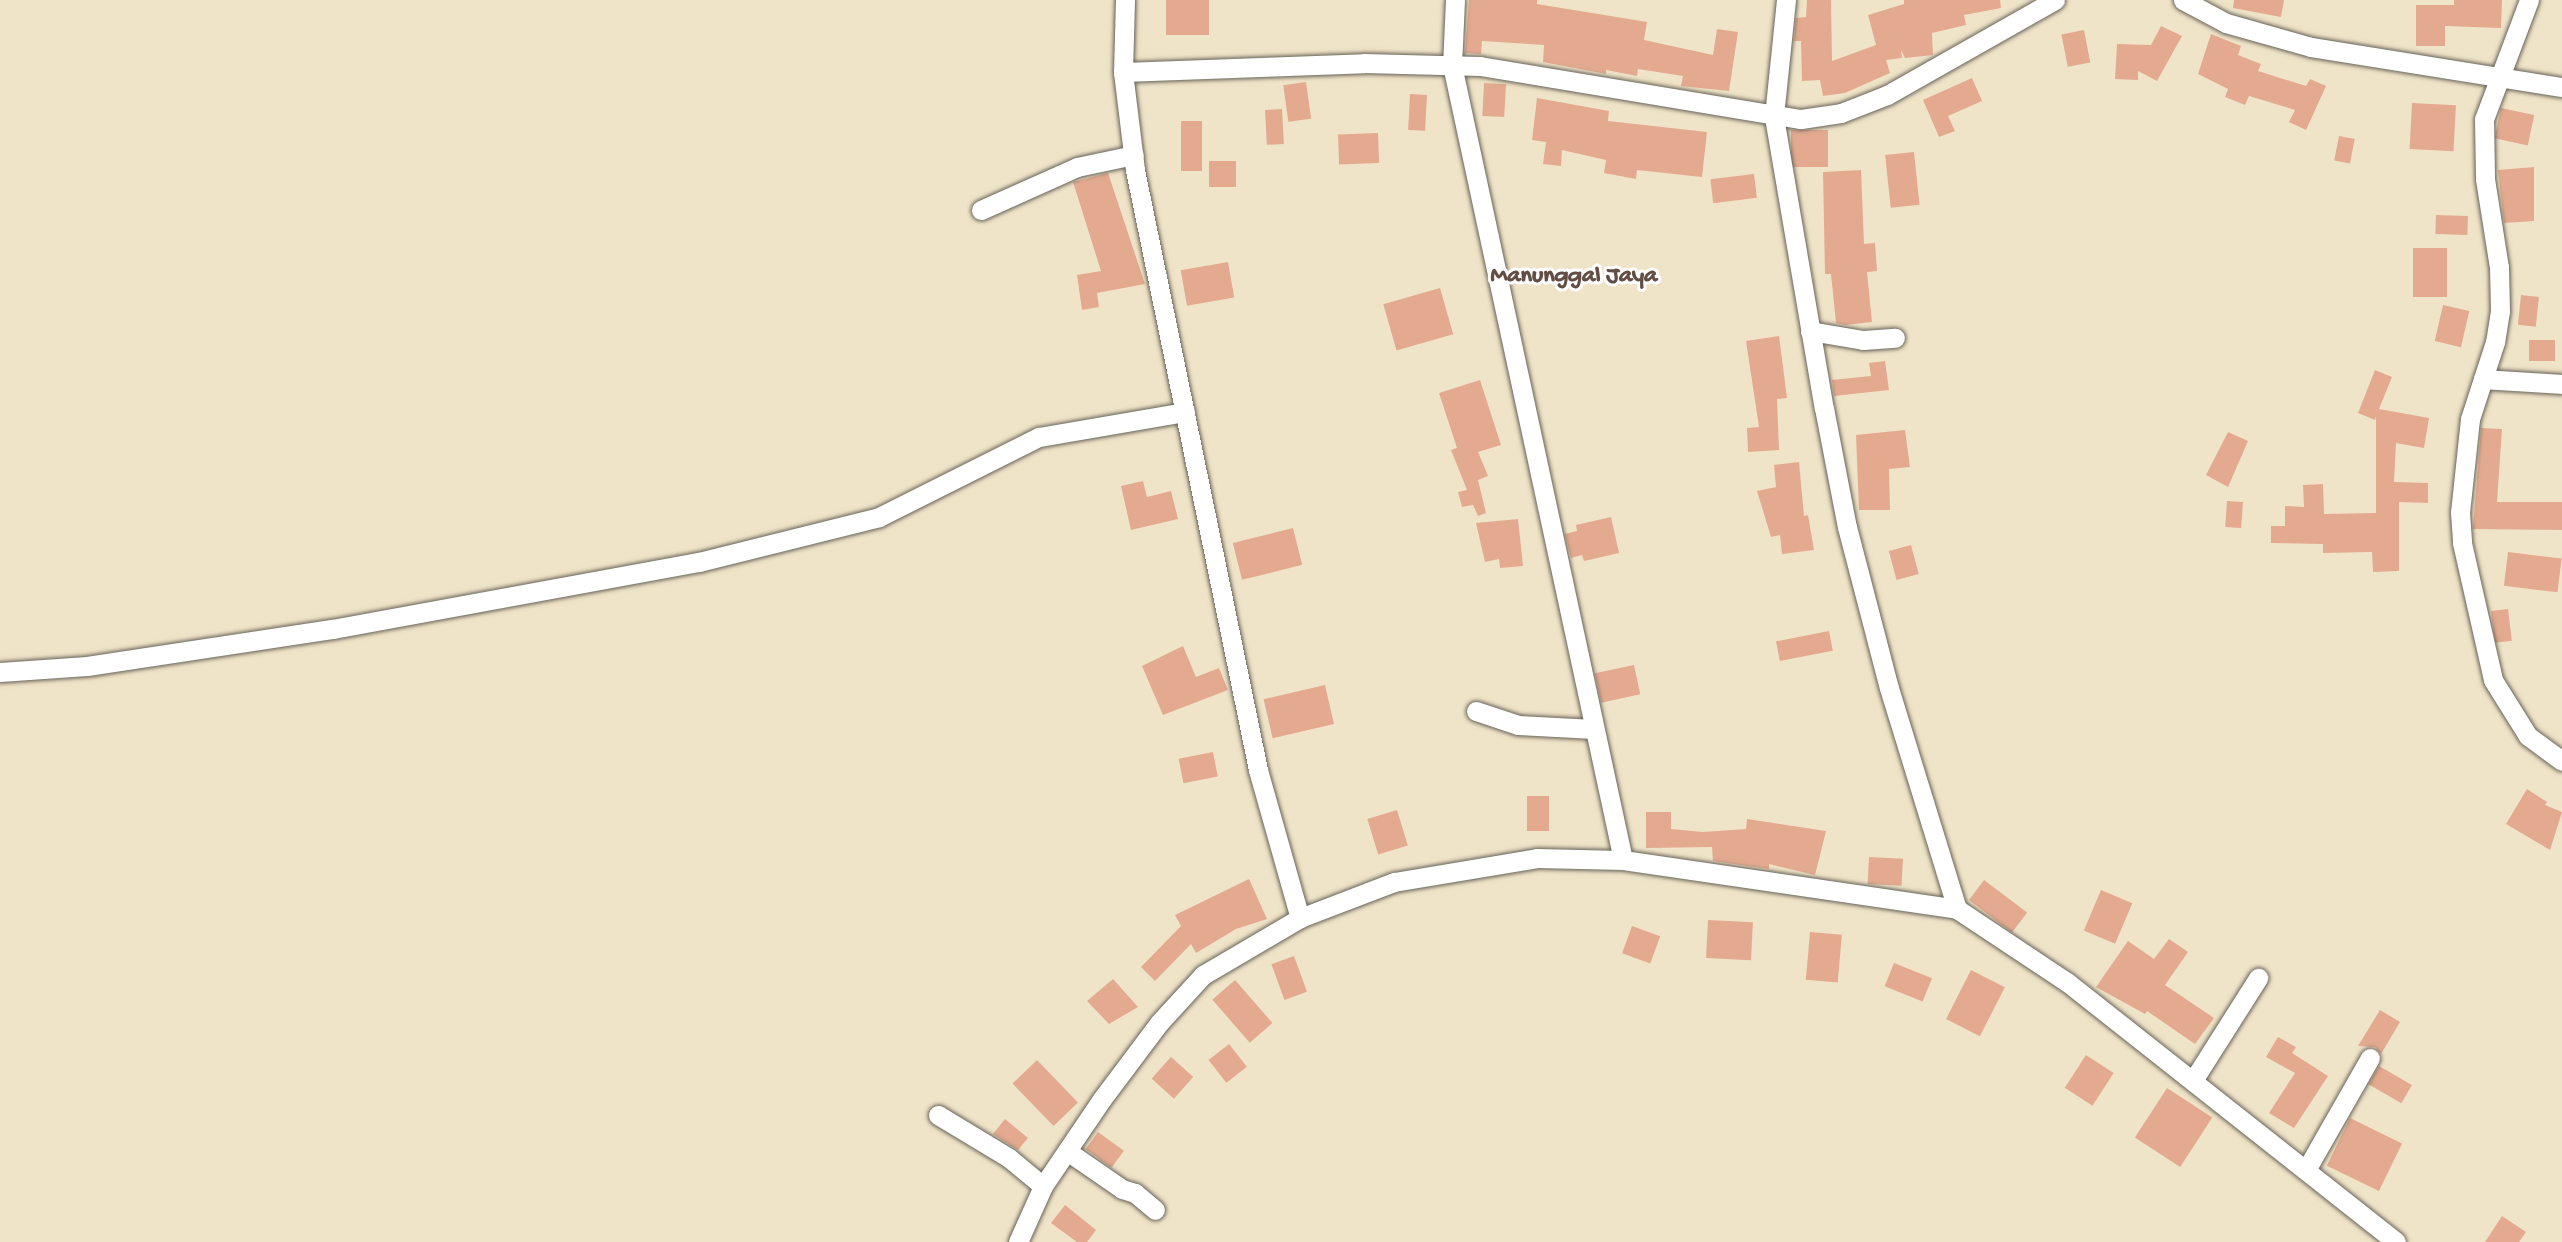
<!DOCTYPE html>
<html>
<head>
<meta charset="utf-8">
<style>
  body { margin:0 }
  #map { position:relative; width:2562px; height:1242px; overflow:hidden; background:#f0e4c8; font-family:"Gochi Hand",sans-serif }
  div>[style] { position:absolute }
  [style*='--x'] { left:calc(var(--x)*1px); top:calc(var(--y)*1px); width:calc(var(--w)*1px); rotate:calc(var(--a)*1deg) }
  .building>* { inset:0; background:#e4aa90; transform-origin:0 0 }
  .roads { filter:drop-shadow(0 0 2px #666258) drop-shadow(0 0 2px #666258) }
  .street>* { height:19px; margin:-9.5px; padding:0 9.5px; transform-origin:9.5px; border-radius:9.5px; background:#fff }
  span { translate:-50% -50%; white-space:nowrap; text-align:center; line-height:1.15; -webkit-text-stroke:6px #fff; paint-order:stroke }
  .quarter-label { font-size:24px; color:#624e45; font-weight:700 }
</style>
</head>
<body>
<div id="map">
  <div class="building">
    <i style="left:1166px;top:0;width:43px;height:35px"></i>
    <i style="clip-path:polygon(1469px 0,1537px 0,1537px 4px,1647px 22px,1644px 40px,1713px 55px,1717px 29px,1738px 32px,1729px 91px,1681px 86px,1683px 76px,1638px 69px,1637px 76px,1606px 70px,1606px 74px,1543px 62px,1544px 45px,1482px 41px,1481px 54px,1465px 53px)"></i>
    <i style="clip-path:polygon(1807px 0,1831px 0,1832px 61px,1876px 45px,1868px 15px,1904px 4px,1904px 0,2000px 0,2001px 8px,1964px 15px,1966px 25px,1932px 33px,1933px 55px,1905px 58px,1901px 50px,1902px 58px,1886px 60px,1890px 73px,1845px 93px,1823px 96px,1820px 80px,1802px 81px,1801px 41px,1794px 41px,1796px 18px,1806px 17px)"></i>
    <i style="clip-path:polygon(2234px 0,2284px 0,2281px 17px,2233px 8px)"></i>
    <i style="clip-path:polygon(2454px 0,2502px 0,2501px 28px,2445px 26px,2445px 46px,2416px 46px,2416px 5px,2454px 5px)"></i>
    <i style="clip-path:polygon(2161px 26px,2182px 36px,2157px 81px,2138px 71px,2138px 80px,2115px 79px,2117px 44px,2151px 45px)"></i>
    <i style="left:2084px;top:30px;width:33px;height:23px;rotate:79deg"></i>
    <i style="clip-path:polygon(2211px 34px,2241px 46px,2238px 55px,2261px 64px,2258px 71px,2306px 86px,2310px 79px,2326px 86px,2306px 130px,2289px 122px,2295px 110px,2249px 96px,2245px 105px,2225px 97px,2228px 89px,2198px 74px)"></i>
    <i style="clip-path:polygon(1972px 78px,1982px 101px,1948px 116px,1955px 131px,1939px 137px,1923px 100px)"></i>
    <i style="left:1306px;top:82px;width:37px;height:23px;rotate:82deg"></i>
    <i style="left:1484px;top:83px;width:22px;height:33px;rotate:3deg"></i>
    <i style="left:1410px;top:94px;width:17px;height:36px;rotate:3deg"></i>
    <i style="clip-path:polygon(1537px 98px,1609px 111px,1608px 121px,1707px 132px,1702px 177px,1637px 170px,1636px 179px,1604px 173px,1606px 160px,1562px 150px,1561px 166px,1543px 164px,1546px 142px,1532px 140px)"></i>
    <i style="left:2412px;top:103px;width:44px;height:46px;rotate:3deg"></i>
    <i style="left:2501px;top:108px;width:34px;height:31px;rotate:12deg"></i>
    <i style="left:1282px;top:109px;width:35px;height:17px;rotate:87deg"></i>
    <i style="left:1181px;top:121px;width:21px;height:50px"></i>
    <i style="left:1791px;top:130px;width:37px;height:37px"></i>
    <i style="left:1378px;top:133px;width:30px;height:40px;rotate:88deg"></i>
    <i style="left:2339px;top:136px;width:16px;height:25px;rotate:11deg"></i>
    <i style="left:1914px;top:152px;width:53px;height:29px;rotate:84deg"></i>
    <i style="left:1209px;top:161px;width:27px;height:26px"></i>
    <i style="clip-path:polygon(2534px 167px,2534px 221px,2504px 223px,2498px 170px)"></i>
    <i style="clip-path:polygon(1861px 170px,1864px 244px,1875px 243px,1877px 271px,1867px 272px,1872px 322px,1845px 325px,1836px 323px,1831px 274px,1825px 274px,1823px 172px)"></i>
    <i style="clip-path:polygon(1108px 173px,1145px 284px,1097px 293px,1099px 307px,1082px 310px,1077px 275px,1101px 271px,1073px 182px)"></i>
    <i style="left:1754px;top:174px;width:24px;height:44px;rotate:83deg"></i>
    <i style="left:2436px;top:215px;width:32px;height:19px;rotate:2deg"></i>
    <i style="left:2413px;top:248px;width:34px;height:49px"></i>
    <i style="left:1228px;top:262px;width:36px;height:48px;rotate:80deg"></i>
    <i style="left:1440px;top:288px;width:48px;height:59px;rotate:74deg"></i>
    <i style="left:2521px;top:295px;width:18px;height:30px;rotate:6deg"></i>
    <i style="left:2443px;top:305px;width:27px;height:37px;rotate:13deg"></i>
    <i style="clip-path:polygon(1779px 336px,1787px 398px,1777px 399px,1779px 450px,1748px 452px,1747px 428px,1759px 427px,1746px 341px)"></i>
    <i style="left:2529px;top:340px;width:26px;height:21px"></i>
    <i style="clip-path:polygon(1885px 361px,1889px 390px,1834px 396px,1832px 380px,1871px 376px,1869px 363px)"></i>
    <i style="clip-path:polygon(2375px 370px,2392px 377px,2379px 409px,2429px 418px,2424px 448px,2396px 443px,2394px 482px,2428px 483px,2428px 503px,2399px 502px,2399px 571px,2373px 572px,2372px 552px,2323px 553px,2323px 544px,2271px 543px,2271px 526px,2285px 526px,2285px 506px,2304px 507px,2303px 485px,2323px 484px,2324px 514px,2376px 513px,2376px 416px,2375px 420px,2358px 413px)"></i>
    <i style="clip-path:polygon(1480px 380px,1501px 445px,1478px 452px,1488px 476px,1478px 480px,1486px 513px,1478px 516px,1473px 505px,1462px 507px,1458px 492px,1467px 490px,1451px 450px,1457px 448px,1439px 393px)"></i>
    <i style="clip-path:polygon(2481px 428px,2502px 429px,2497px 502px,2562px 502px,2562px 530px,2473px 529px)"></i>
    <i style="clip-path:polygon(1905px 430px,1910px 467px,1889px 469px,1890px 510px,1859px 510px,1856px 435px)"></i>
    <i style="clip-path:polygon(2228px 432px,2248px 441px,2228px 487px,2206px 475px)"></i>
    <i style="clip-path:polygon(1799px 462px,1804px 516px,1808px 515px,1814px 550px,1782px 554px,1780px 535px,1771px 537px,1757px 491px,1776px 487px,1774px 465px)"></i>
    <i style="clip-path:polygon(1143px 481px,1147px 497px,1171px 491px,1178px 519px,1131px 530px,1121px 486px)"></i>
    <i style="left:2227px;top:501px;width:16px;height:26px;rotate:4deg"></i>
    <i style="clip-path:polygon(1611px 517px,1619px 553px,1584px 561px,1582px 555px,1571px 558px,1565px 534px,1577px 531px,1576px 525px)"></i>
    <i style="clip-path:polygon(1518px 519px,1523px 566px,1500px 568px,1499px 559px,1485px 562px,1476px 523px)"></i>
    <i style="left:1293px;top:528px;width:38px;height:62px;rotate:76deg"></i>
    <i style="left:1911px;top:545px;width:30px;height:23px;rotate:75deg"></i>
    <i style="left:2508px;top:552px;width:54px;height:34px;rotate:7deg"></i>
    <i style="left:2508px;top:609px;width:32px;height:17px;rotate:83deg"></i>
    <i style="left:1829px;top:631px;width:20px;height:54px;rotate:79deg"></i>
    <i style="clip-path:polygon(1183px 646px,1196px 677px,1219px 668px,1228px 690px,1163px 715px,1142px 666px)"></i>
    <i style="left:1634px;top:665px;width:30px;height:40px;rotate:78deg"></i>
    <i style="left:1325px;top:685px;width:40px;height:63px;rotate:77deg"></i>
    <i style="left:1213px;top:752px;width:25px;height:35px;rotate:79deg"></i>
    <i style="clip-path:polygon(2527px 789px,2547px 802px,2545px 805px,2562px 812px,2550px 850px,2506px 824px)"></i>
    <i style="left:1527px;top:796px;width:22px;height:35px"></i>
    <i style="left:1397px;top:810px;width:37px;height:31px;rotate:73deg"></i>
    <i style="clip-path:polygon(1646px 812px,1671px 812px,1671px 829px,1703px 832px,1746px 829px,1747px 819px,1826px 831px,1815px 875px,1769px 864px,1769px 869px,1713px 861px,1712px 847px,1646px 848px)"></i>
    <i style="left:1869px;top:857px;width:34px;height:27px;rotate:3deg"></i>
    <i style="clip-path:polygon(1249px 879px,1267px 919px,1236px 929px,1196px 953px,1191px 944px,1155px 981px,1141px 967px,1181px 926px,1175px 915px)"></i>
    <i style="left:1984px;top:880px;width:54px;height:25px;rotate:37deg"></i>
    <i style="left:2101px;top:890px;width:34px;height:44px;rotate:23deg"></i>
    <i style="left:1708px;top:920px;width:45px;height:38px;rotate:3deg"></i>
    <i style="left:1632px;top:926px;width:30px;height:29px;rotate:20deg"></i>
    <i style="left:1810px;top:932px;width:32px;height:48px;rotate:5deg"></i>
    <i style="clip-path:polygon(2169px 939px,2188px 952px,2165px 985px,2214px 1018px,2195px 1044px,2147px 1011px,2145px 1014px,2096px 987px,2128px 941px,2154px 959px)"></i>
    <i style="left:1294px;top:956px;width:38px;height:24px;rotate:70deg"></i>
    <i style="left:1894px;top:963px;width:41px;height:25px;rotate:22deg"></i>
    <i style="left:1971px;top:970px;width:38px;height:55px;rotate:27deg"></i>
    <i style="clip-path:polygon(1113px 979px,1138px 1007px,1109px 1024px,1087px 1001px)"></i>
    <i style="left:1235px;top:980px;width:57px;height:30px;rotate:49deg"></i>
    <i style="clip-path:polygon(2380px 1010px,2400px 1022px,2381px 1054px,2375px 1047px,2358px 1046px)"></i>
    <i style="clip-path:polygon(2278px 1037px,2296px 1047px,2292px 1053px,2328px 1076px,2294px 1128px,2269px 1113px,2295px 1073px,2266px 1057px)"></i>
    <i style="left:1229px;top:1044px;width:29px;height:26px;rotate:52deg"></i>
    <i style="left:2086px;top:1055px;width:33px;height:39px;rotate:33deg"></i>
    <i style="left:1171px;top:1057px;width:30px;height:29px;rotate:42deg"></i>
    <i style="left:1037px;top:1060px;width:59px;height:34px;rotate:46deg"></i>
    <i style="left:2379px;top:1066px;width:38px;height:21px;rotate:30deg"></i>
    <i style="left:2167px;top:1088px;width:54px;height:59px;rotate:33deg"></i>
    <i style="left:2350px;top:1118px;width:58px;height:53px;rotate:26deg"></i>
    <i style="clip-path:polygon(1005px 1119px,1028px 1138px,1018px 1150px,993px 1134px)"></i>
    <i style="left:1098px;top:1132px;width:32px;height:21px;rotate:36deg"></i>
    <i style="clip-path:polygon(1065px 1205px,1096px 1230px,1087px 1242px,1077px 1242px,1051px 1223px)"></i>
    <i style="clip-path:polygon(2502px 1216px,2526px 1232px,2519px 1242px,2485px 1242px)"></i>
  </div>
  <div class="roads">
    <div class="street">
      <i style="--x:1125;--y:0;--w:72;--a:91.6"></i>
      <i style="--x:1123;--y:72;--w:99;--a:83"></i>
      <i style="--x:1135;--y:170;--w:612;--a:78.41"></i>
      <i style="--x:1258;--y:770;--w:154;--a:74.2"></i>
      <i style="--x:1455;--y:0;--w:65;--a:92.6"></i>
      <i style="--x:1452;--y:65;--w:813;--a:77.86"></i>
      <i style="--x:1786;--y:0;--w:118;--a:95.9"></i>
      <i style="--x:1774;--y:117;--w:295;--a:80.3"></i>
      <i style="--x:1824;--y:408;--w:121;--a:79.1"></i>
      <i style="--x:1847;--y:527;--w:166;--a:75.4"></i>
      <i style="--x:1889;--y:688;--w:231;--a:72.9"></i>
      <i style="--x:2183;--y:0;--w:49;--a:28.1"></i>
      <i style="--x:2226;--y:23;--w:88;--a:15.8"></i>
      <i style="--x:2311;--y:47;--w:254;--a:9.1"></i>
      <i style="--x:2529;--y:0;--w:127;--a:110.7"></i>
      <i style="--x:2484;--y:119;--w:60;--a:89"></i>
      <i style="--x:2485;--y:179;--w:89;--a:81"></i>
      <i style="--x:2499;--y:267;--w:44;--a:88.7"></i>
      <i style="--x:2500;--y:311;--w:31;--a:99"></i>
      <i style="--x:2495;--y:342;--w:81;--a:108"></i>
      <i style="--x:2470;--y:419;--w:94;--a:96.1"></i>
      <i style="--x:2460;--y:512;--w:31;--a:86"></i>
      <i style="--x:2462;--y:543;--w:140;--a:77.2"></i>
      <i style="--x:2493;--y:680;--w:66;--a:58"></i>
      <i style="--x:2528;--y:736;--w:42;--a:36.3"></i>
      <i style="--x:1123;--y:72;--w:241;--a:-2.1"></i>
      <i style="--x:1364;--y:63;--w:116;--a:1.5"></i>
      <i style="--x:1480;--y:66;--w:325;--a:9.4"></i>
      <i style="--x:1801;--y:119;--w:40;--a:-8.5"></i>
      <i style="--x:1841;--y:113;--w:49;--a:-21.4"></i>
      <i style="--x:1887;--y:95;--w:193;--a:-29.5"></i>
      <i style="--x:981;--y:210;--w:105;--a:-24.1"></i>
      <i style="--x:1077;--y:167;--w:58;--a:-11.9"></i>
      <i style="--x:1810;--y:331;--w:54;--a:9.6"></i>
      <i style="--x:1863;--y:340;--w:32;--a:-4"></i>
      <i style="--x:2483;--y:379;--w:79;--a:3.6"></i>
      <i style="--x:0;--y:672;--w:87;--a:-3.9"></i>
      <i style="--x:87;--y:666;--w:249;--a:-8.6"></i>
      <i style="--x:333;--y:629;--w:372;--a:-10.4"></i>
      <i style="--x:699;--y:562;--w:186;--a:-14"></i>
      <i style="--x:879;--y:517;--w:179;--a:-26.6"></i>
      <i style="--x:1039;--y:437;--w:148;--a:-9.7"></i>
      <i style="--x:1476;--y:711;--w:44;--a:18.4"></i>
      <i style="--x:1518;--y:725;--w:76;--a:3"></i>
      <i style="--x:2194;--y:1079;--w:120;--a:-57.6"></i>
      <i style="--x:938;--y:1115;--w:83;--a:31.2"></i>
      <i style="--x:1009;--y:1158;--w:44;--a:39.5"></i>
      <i style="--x:1067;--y:1151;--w:67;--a:34.6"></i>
      <i style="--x:1122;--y:1189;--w:14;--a:17"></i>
      <i style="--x:1135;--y:1193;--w:26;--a:40"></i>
      <i style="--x:2306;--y:1170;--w:129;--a:-60.3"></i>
      <i style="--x:1018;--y:1242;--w:61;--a:-65.9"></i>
      <i style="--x:1043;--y:1186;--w:105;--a:-55.9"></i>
      <i style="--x:1102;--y:1099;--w:95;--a:-53.1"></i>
      <i style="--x:1159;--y:1023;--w:65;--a:-47.5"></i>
      <i style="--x:1203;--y:975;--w:113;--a:-30.4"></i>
      <i style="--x:1300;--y:918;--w:101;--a:-21"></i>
      <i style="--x:1394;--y:882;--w:145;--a:-9.5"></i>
      <i style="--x:1537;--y:858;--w:86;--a:1.3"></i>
      <i style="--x:1623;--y:860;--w:338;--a:8.3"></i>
      <i style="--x:1957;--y:909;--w:132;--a:33.6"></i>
      <i style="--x:2067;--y:982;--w:419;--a:38.3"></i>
    </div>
  </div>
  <div class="quarter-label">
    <span style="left:1574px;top:277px">Manunggal Jaya</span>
  </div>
</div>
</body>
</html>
